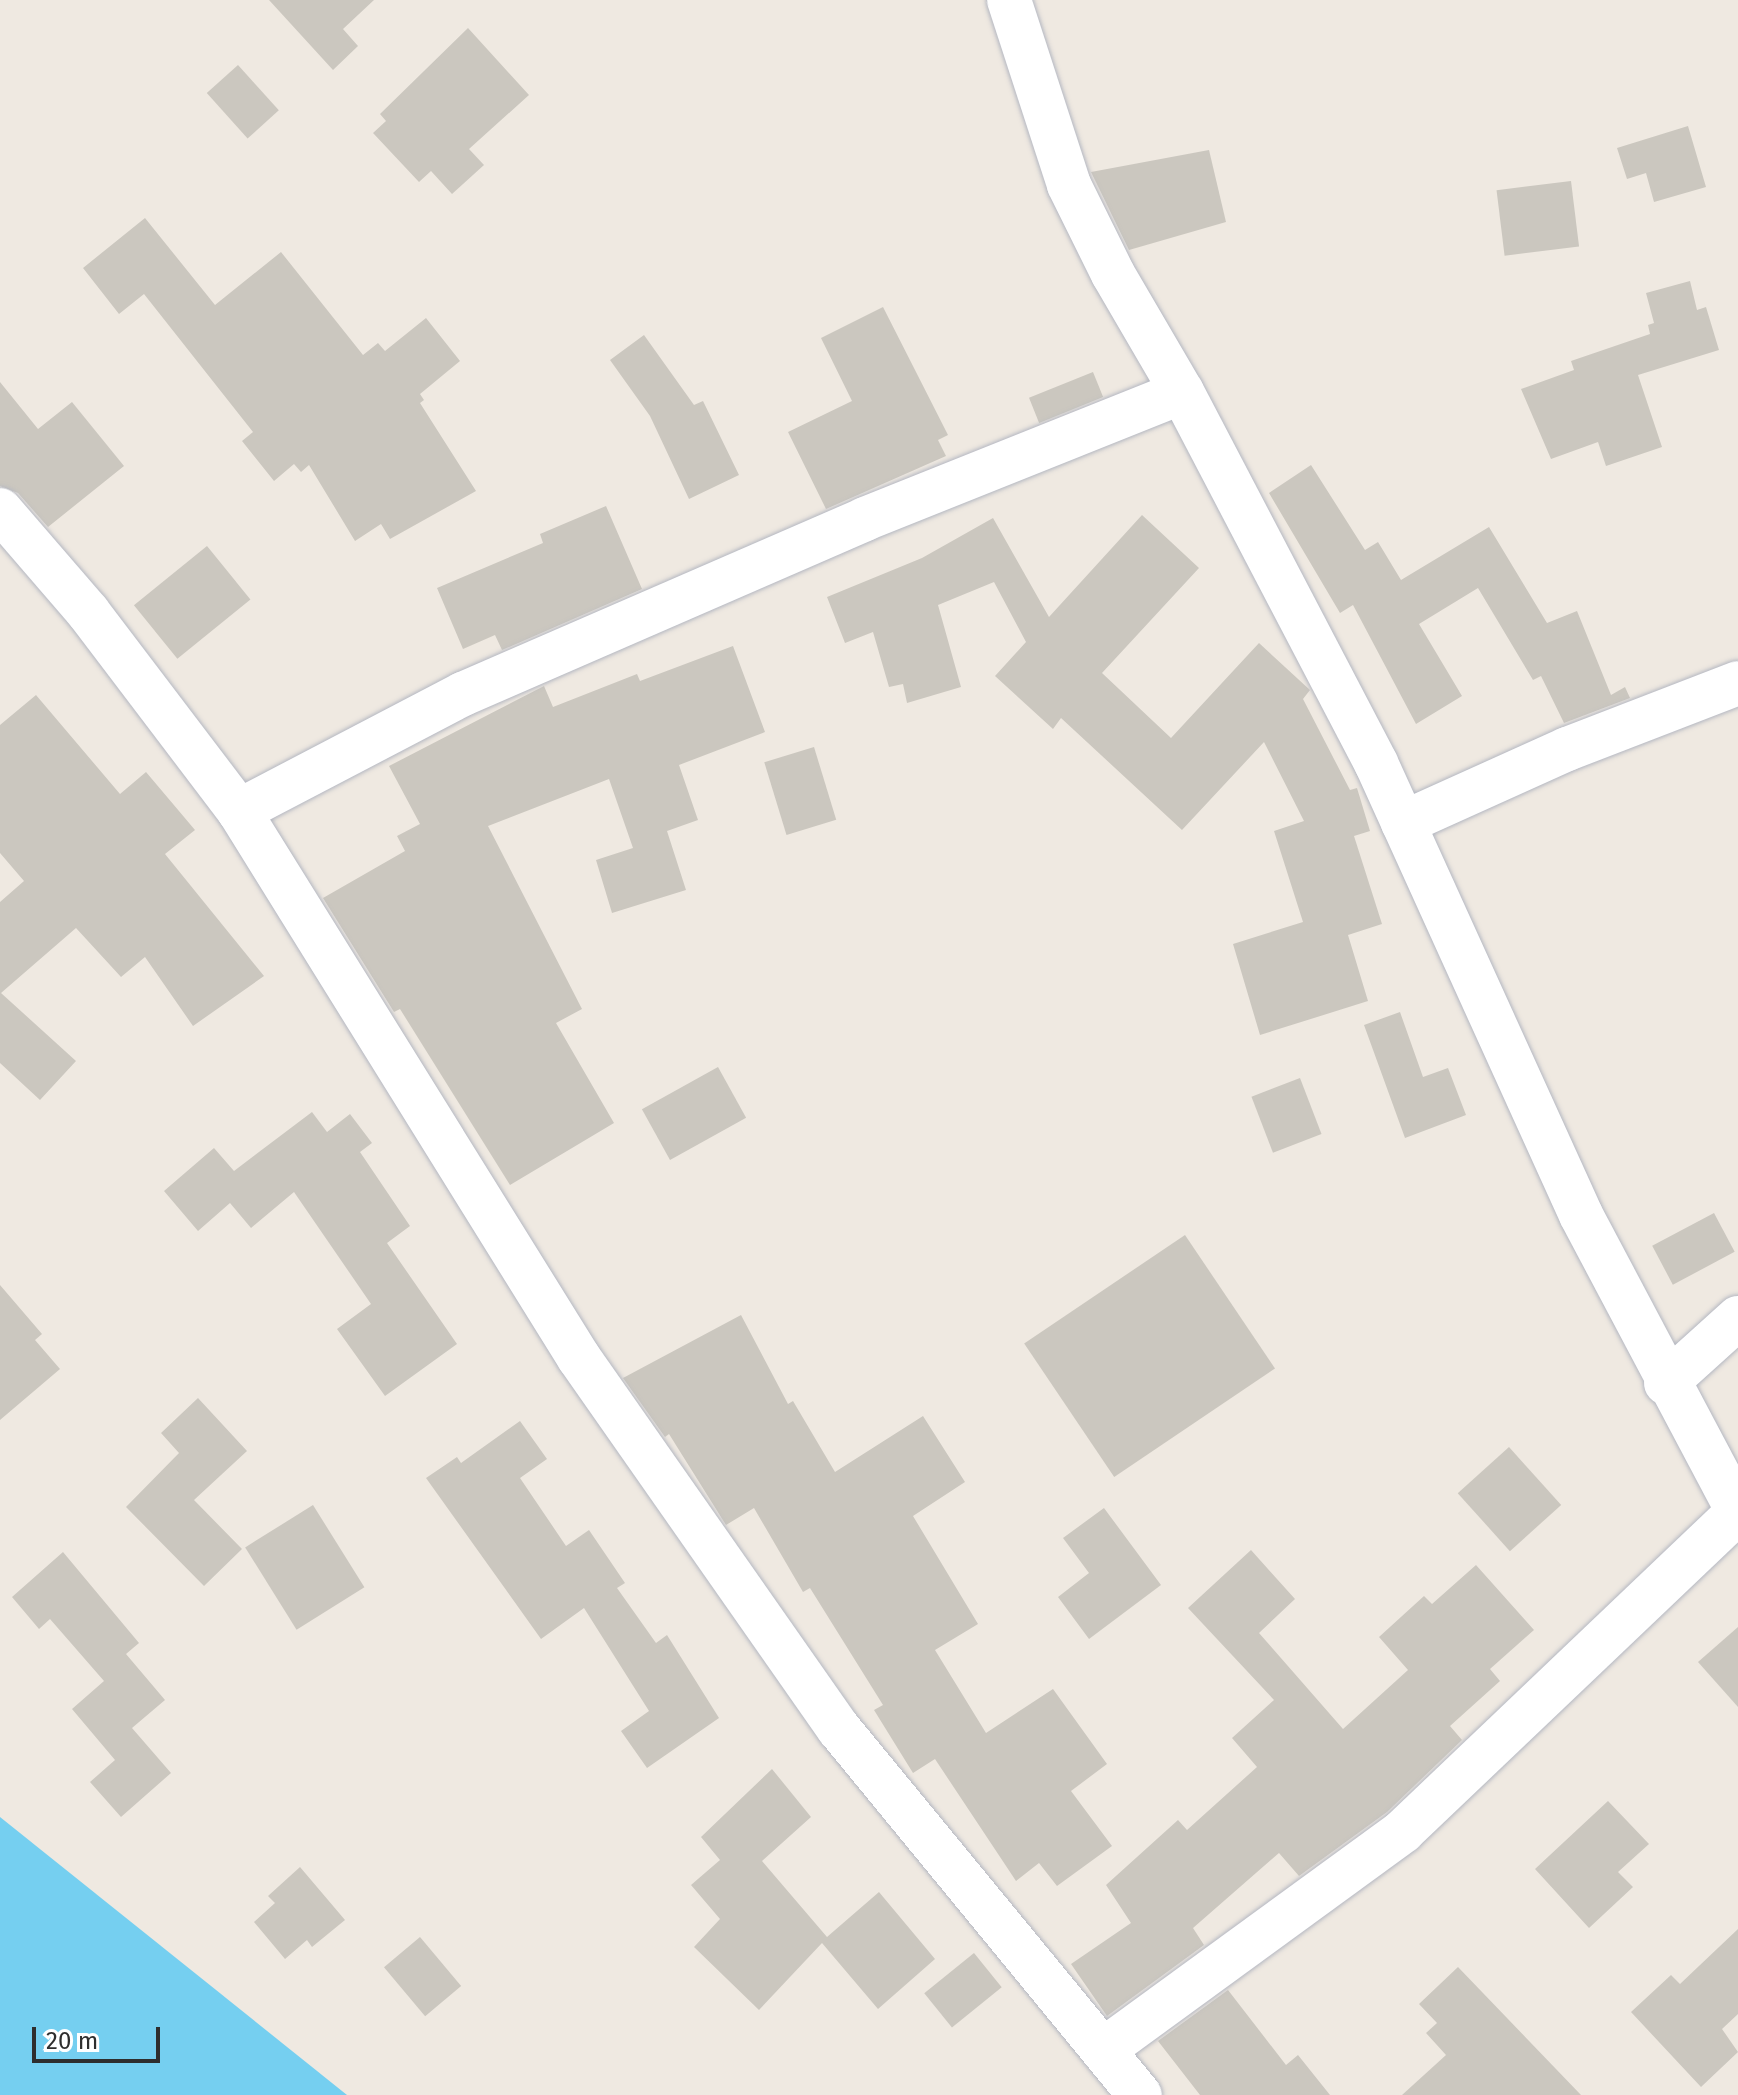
<!DOCTYPE html>
<html>
<head>
<meta charset="utf-8">
<style>
  body { margin:0 }
  #map { position:relative; width:1738px; height:2095px; overflow:hidden; background:#efe9e1; font-family:"Fira Sans",sans-serif }
  div>[style] { position:absolute }
  [style*='--x'] { left:calc(var(--x)*1px); top:calc(var(--y)*1px); width:calc(var(--w)*1px); rotate:calc(var(--a)*1deg) }
  .water>* { inset:0; background:#75cff0 }
  .building>* { inset:0; background:#cbc7bf; transform-origin:0 0 }
  .roads { filter:drop-shadow(0 0 2px #b4b7c1) drop-shadow(0 0 2px #b4b7c1) }
  .minor>* { height:44px; margin:-22px; padding:0 22px; transform-origin:22px; border-radius:22px; background:#fff }
  span { translate:-50% -50%; white-space:nowrap; text-align:center; line-height:1.15; -webkit-text-stroke:6px #fff; paint-order:stroke }
  .scale { position:absolute; left:32px; top:2027px; width:128px; height:36px; box-sizing:border-box; border:4px solid #2e2e2e; border-top:0; padding-left:10px; font-size:24px; line-height:28px; white-space:nowrap; color:#2e2e2e; -webkit-text-stroke:6px #fff; paint-order:stroke }
</style>
</head>
<body>
<div id="map">
  <div class="water">
    <i style="clip-path:polygon(0 1817px,347px 2095px,0 2095px)"></i>
  </div>
  <div class="building">
    <i style="clip-path:polygon(269px 0,374px 0,343px 29px,358px 46px,333px 70px)"></i>
    <i style="clip-path:polygon(468px 28px,529px 95px,469px 149px,484px 165px,452px 194px,431px 171px,419px 182px,373px 133px,386px 121px,380px 114px)"></i>
    <i style="left:238px;top:65px;width:61px;height:42px;rotate:48deg"></i>
    <i style="clip-path:polygon(1688px 126px,1706px 187px,1654px 202px,1646px 173px,1627px 179px,1617px 148px)"></i>
    <i style="clip-path:polygon(1209px 150px,1226px 222px,1129px 250px,1091px 172px)"></i>
    <i style="left:1571px;top:181px;width:66px;height:75px;rotate:83deg"></i>
    <i style="clip-path:polygon(145px 218px,215px 305px,281px 252px,363px 355px,378px 343px,385px 351px,426px 318px,460px 361px,420px 394px,424px 400px,420px 403px,476px 491px,390px 539px,381px 524px,355px 541px,309px 465px,301px 472px,294px 464px,274px 481px,242px 441px,253px 432px,144px 294px,119px 314px,83px 268px)"></i>
    <i style="clip-path:polygon(1690px 281px,1697px 310px,1706px 307px,1719px 350px,1638px 375px,1662px 447px,1606px 466px,1598px 442px,1551px 459px,1521px 389px,1574px 370px,1571px 361px,1650px 334px,1648px 325px,1654px 323px,1646px 293px)"></i>
    <i style="clip-path:polygon(883px 307px,948px 435px,938px 440px,946px 456px,826px 509px,788px 432px,852px 401px,821px 338px)"></i>
    <i style="clip-path:polygon(644px 335px,694px 405px,703px 401px,739px 475px,689px 499px,650px 416px,610px 360px)"></i>
    <i style="left:1093px;top:372px;width:27px;height:69px;rotate:68deg"></i>
    <i style="clip-path:polygon(0 382px,38px 429px,72px 402px,124px 466px,48px 527px,18px 493px,0 486px)"></i>
    <i style="clip-path:polygon(1311px 465px,1365px 550px,1378px 542px,1401px 580px,1489px 527px,1547px 623px,1577px 611px,1611px 695px,1625px 687px,1630px 698px,1564px 723px,1541px 676px,1533px 680px,1478px 588px,1419px 624px,1462px 696px,1416px 724px,1353px 605px,1340px 613px,1269px 493px)"></i>
    <i style="clip-path:polygon(606px 506px,642px 589px,502px 650px,495px 635px,463px 649px,437px 588px,543px 543px,540px 534px)"></i>
    <i style="clip-path:polygon(1142px 515px,1199px 568px,1102px 673px,1171px 738px,1259px 643px,1310px 690px,1303px 699px,1350px 790px,1357px 788px,1370px 831px,1354px 836px,1382px 924px,1348px 935px,1368px 1001px,1260px 1035px,1233px 944px,1303px 922px,1274px 831px,1304px 821px,1264px 742px,1182px 830px,1061px 718px,1053px 729px,995px 676px,1026px 642px,994px 582px,938px 605px,961px 687px,907px 703px,903px 684px,889px 687px,873px 632px,845px 643px,827px 597px,922px 558px,993px 518px,1049px 617px)"></i>
    <i style="left:207px;top:546px;width:69px;height:94px;rotate:51deg"></i>
    <i style="clip-path:polygon(733px 646px,765px 732px,679px 765px,698px 820px,667px 831px,686px 890px,612px 913px,596px 860px,633px 848px,609px 779px,488px 826px,582px 1009px,556px 1023px,614px 1123px,510px 1185px,400px 1009px,394px 1012px,323px 898px,405px 851px,397px 836px,420px 824px,389px 766px,544px 686px,553px 707px,637px 674px,640px 681px)"></i>
    <i style="clip-path:polygon(36px 695px,120px 794px,146px 772px,195px 830px,165px 854px,264px 976px,193px 1026px,145px 957px,121px 977px,76px 928px,1px 993px,76px 1061px,40px 1100px,0 1063px,0 902px,24px 881px,0 853px,0 725px)"></i>
    <i style="left:814px;top:747px;width:76px;height:52px;rotate:73deg"></i>
    <i style="clip-path:polygon(1400px 1012px,1423px 1077px,1448px 1068px,1466px 1115px,1405px 1138px,1364px 1025px)"></i>
    <i style="left:718px;top:1067px;width:58px;height:87px;rotate:61deg"></i>
    <i style="left:1300px;top:1078px;width:60px;height:52px;rotate:69deg"></i>
    <i style="clip-path:polygon(312px 1112px,327px 1132px,350px 1114px,372px 1143px,360px 1152px,410px 1226px,387px 1243px,457px 1344px,385px 1396px,337px 1329px,371px 1304px,294px 1192px,251px 1228px,230px 1203px,198px 1231px,164px 1191px,214px 1148px,234px 1171px)"></i>
    <i style="left:1714px;top:1213px;width:44px;height:70px;rotate:62deg"></i>
    <i style="left:1185px;top:1235px;width:161px;height:194px;rotate:56deg"></i>
    <i style="clip-path:polygon(0 1285px,42px 1334px,35px 1340px,60px 1369px,0 1420px)"></i>
    <i style="clip-path:polygon(741px 1315px,788px 1404px,793px 1401px,835px 1472px,923px 1416px,965px 1482px,913px 1516px,978px 1624px,935px 1650px,986px 1733px,1053px 1689px,1107px 1764px,1071px 1791px,1112px 1846px,1057px 1886px,1039px 1863px,1016px 1881px,935px 1759px,913px 1773px,874px 1710px,883px 1705px,810px 1588px,803px 1592px,754px 1508px,726px 1525px,669px 1434px,665px 1437px,623px 1378px)"></i>
    <i style="clip-path:polygon(198px 1398px,247px 1451px,194px 1500px,242px 1549px,204px 1586px,126px 1507px,179px 1453px,161px 1433px)"></i>
    <i style="clip-path:polygon(520px 1421px,547px 1459px,520px 1478px,566px 1546px,589px 1530px,625px 1583px,617px 1588px,656px 1643px,667px 1635px,719px 1718px,647px 1768px,621px 1731px,649px 1711px,584px 1608px,541px 1639px,426px 1478px,457px 1457px,461px 1463px)"></i>
    <i style="left:1509px;top:1447px;width:78px;height:69px;rotate:48deg"></i>
    <i style="left:313px;top:1505px;width:97px;height:80px;rotate:58deg"></i>
    <i style="clip-path:polygon(1104px 1508px,1161px 1585px,1089px 1639px,1058px 1597px,1089px 1573px,1063px 1538px)"></i>
    <i style="clip-path:polygon(1251px 1550px,1295px 1599px,1259px 1633px,1343px 1729px,1408px 1670px,1379px 1637px,1424px 1596px,1432px 1604px,1476px 1565px,1534px 1630px,1490px 1669px,1500px 1681px,1450px 1726px,1462px 1740px,1387px 1812px,1299px 1876px,1279px 1853px,1193px 1928px,1204px 1945px,1107px 2016px,1071px 1964px,1131px 1923px,1106px 1885px,1178px 1820px,1187px 1830px,1257px 1767px,1232px 1738px,1274px 1700px,1188px 1608px)"></i>
    <i style="clip-path:polygon(63px 1552px,139px 1643px,126px 1654px,165px 1700px,132px 1728px,171px 1773px,121px 1817px,90px 1782px,115px 1760px,72px 1709px,104px 1681px,50px 1619px,39px 1629px,12px 1597px)"></i>
    <i style="clip-path:polygon(1738px 1627px,1738px 1707px,1698px 1662px)"></i>
    <i style="clip-path:polygon(772px 1769px,811px 1817px,762px 1861px,827px 1937px,879px 1892px,935px 1959px,878px 2009px,822px 1943px,759px 2010px,694px 1947px,720px 1919px,691px 1885px,720px 1860px,701px 1837px)"></i>
    <i style="clip-path:polygon(1608px 1801px,1649px 1844px,1618px 1872px,1633px 1887px,1589px 1928px,1535px 1869px)"></i>
    <i style="clip-path:polygon(300px 1867px,345px 1920px,312px 1947px,307px 1940px,285px 1959px,254px 1922px,275px 1903px,268px 1896px)"></i>
    <i style="clip-path:polygon(1738px 1929px,1738px 2014px,1722px 2029px,1738px 2052px,1701px 2087px,1631px 2012px,1671px 1975px,1680px 1984px)"></i>
    <i style="left:420px;top:1937px;width:64px;height:47px;rotate:50deg"></i>
    <i style="left:974px;top:1953px;width:44px;height:64px;rotate:51deg"></i>
    <i style="clip-path:polygon(1458px 1967px,1581px 2095px,1402px 2095px,1446px 2055px,1426px 2033px,1437px 2023px,1419px 2004px)"></i>
    <i style="clip-path:polygon(1228px 1990px,1286px 2065px,1298px 2055px,1330px 2095px,1200px 2095px,1158px 2041px)"></i>
  </div>
  <div class="roads">
    <div class="minor">
      <i style="--x:1009;--y:0;--w:194;--a:72"></i>
      <i style="--x:1069;--y:185;--w:99;--a:63.7"></i>
      <i style="--x:1113;--y:274;--w:137;--a:59.7"></i>
      <i style="--x:0;--y:510;--w:135;--a:49.2"></i>
      <i style="--x:88;--y:612;--w:250;--a:52.8"></i>
      <i style="--x:239;--y:811;--w:644;--a:58.14"></i>
      <i style="--x:579;--y:1358;--w:453;--a:55"></i>
      <i style="--x:839;--y:1729;--w:474;--a:50.6"></i>
      <i style="--x:239;--y:811;--w:253;--a:-27.6"></i>
      <i style="--x:463;--y:694;--w:438;--a:-23.5"></i>
      <i style="--x:865;--y:519;--w:341;--a:-21.8"></i>
      <i style="--x:1182;--y:392;--w:419;--a:62.4"></i>
      <i style="--x:1376;--y:763;--w:496;--a:65.6"></i>
      <i style="--x:1581;--y:1215;--w:335;--a:62.1"></i>
      <i style="--x:1403;--y:823;--w:180;--a:-24.3"></i>
      <i style="--x:1567;--y:749;--w:183;--a:-21.1"></i>
      <i style="--x:1666;--y:1383;--w:97;--a:-42.1"></i>
      <i style="--x:1103;--y:2050;--w:371;--a:-36.1"></i>
      <i style="--x:1403;--y:1831;--w:463;--a:-43.6"></i>
    </div>
  </div>
  <div class="scale">20 m</div>
</div>
</body>
</html>
